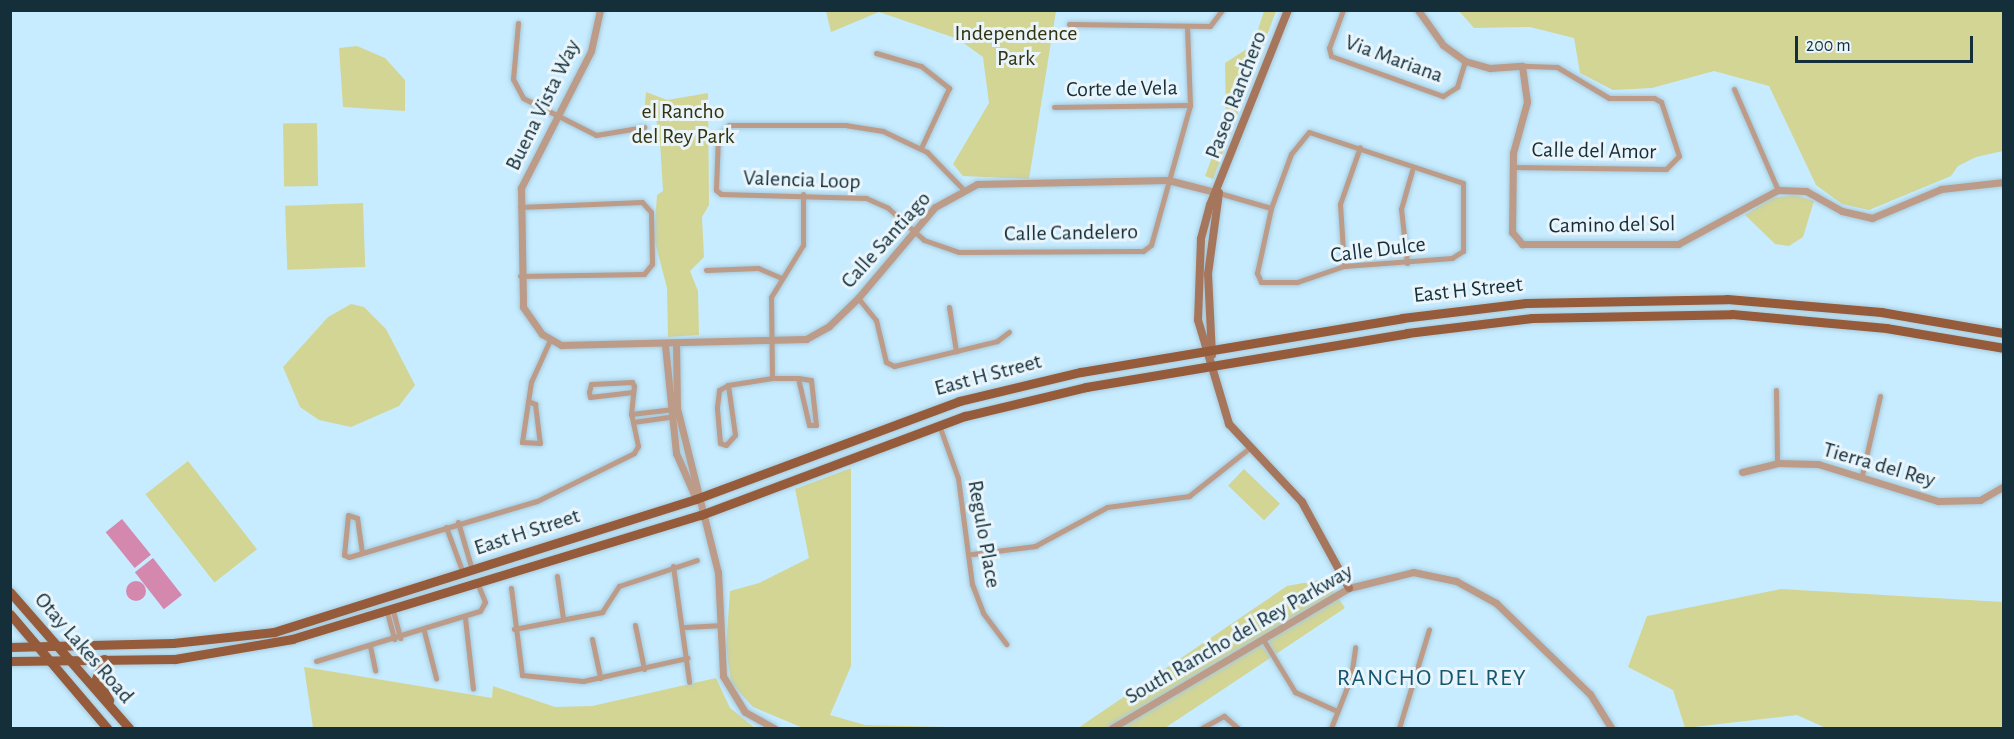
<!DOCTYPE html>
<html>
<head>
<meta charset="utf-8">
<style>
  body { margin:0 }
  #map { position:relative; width:2014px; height:739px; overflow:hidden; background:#c7ecff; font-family:"Alegreya Sans",sans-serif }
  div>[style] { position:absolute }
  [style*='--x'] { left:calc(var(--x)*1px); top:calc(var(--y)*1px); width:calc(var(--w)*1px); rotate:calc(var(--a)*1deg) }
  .green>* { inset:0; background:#d3d594; transform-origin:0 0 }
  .water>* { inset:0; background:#d588ad; transform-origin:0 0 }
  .round { border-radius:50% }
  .roads { filter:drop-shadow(0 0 2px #a7cadc) drop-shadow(0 0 2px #a7cadc) }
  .minor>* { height:5px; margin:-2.5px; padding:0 2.5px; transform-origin:2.5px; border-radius:2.5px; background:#bc9b89 }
  .tertiary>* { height:7px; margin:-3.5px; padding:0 3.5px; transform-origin:3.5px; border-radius:3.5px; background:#bc9b89 }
  .secondary>* { height:8px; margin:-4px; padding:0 4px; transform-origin:4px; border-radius:4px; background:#a6765c }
  .primary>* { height:9px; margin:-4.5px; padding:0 4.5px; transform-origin:4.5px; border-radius:4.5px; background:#955b3a }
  span { translate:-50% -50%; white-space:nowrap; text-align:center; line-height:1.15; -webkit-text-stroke:6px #e9f5fb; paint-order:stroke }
  .park-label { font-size:22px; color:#33330f }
  .street-label { font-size:22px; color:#142e3a }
  .neighbourhood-label { font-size:24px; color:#125771; letter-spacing:1.5px }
  .frame { position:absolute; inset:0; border:12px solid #142e3a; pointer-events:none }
  .scale { position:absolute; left:1795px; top:36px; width:178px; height:27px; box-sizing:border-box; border:3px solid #142e3a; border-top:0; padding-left:8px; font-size:18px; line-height:21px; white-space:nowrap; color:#142e3a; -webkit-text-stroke:4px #e9f5fb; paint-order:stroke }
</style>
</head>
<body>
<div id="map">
  <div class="green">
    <i style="clip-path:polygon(826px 11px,1056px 11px,1029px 179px,963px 176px,953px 164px,989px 103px,983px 57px,958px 39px,879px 12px,831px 32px)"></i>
    <i style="clip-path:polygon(1264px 11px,1276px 11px,1213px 179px,1205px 176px,1226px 120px,1225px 63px,1253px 45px)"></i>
    <i style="clip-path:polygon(1459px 11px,2003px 11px,2003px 151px,1976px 157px,1958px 166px,1951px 176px,1869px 210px,1842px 204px,1816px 185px,1769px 86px,1714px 71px,1652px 88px,1613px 90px,1580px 73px,1574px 38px,1530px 27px,1474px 28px)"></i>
    <i style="clip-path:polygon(357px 46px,385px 58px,405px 80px,405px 111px,343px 107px,339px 48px)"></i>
    <i style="clip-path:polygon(646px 92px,667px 100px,708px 93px,709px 205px,702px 217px,704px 257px,690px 271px,698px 291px,699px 335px,668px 337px,667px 288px,654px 238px,657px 195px,663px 191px,660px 142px,655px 139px,657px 122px,644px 113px)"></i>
    <i style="left:317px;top:123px;width:63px;height:34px;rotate:89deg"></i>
    <i style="clip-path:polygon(1795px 195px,1814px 201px,1803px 237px,1789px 246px,1775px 244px,1745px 215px,1772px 198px)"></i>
    <i style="left:363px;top:203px;width:64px;height:78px;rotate:88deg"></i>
    <i style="clip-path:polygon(351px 304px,364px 307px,386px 329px,415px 385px,399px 406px,351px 427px,319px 420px,300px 407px,283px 367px,328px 317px)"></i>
    <i style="left:188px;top:461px;width:112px;height:54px;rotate:52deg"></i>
    <i style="clip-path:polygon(851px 468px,851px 666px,830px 715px,865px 725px,989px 728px,803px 728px,753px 707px,731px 683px,726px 648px,730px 591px,759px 583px,809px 558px,795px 489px)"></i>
    <i style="left:1244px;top:469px;width:50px;height:23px;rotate:44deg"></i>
    <i style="clip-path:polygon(1325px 579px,1345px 608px,1165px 728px,1078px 728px,1287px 586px)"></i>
    <i style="clip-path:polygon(1781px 589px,2003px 602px,2003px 728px,1826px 728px,1797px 715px,1685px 728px,1673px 690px,1628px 667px,1647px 616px)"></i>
    <i style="clip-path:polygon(304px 667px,492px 698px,493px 686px,555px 707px,592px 706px,716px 678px,730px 708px,755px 728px,313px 728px)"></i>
  </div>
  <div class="water">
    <i style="left:122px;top:519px;width:46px;height:21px;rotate:51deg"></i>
    <i style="left:153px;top:558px;width:47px;height:23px;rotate:52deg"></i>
    <i class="round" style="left:126px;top:581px;width:20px;height:20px"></i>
  </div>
  <div class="roads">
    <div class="minor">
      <i style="--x:1343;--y:10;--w:40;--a:110.2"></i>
      <i style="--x:1329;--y:48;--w:8;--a:76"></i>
      <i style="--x:1331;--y:56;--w:119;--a:19.7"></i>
      <i style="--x:1443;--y:96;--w:17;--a:-33"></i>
      <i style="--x:1457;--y:87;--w:27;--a:-73"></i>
      <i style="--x:518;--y:23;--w:56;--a:95.1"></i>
      <i style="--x:513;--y:79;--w:21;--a:62"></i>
      <i style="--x:523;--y:98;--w:82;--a:26.9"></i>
      <i style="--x:596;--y:135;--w:49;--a:-9.5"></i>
      <i style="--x:1069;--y:24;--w:141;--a:0.8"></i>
      <i style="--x:1210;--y:26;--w:20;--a:-53"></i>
      <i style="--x:876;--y:53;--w:47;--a:16.1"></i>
      <i style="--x:921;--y:66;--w:36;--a:38"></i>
      <i style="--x:949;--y:88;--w:66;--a:115"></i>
      <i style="--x:1734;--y:89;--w:110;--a:66.5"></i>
      <i style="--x:1054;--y:107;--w:136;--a:-0.8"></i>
      <i style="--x:1309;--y:132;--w:162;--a:18.3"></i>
      <i style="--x:1463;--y:183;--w:68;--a:90"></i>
      <i style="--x:1463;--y:251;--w:13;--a:148"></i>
      <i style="--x:1452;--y:258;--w:108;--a:175.8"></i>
      <i style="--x:1344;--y:266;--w:50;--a:161.2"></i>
      <i style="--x:1297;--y:282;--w:36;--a:180"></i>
      <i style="--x:1261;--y:282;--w:10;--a:-114"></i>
      <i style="--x:1257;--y:273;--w:66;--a:-77.8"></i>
      <i style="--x:1271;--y:208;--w:58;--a:-69.7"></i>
      <i style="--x:1291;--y:154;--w:28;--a:-51"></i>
      <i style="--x:1512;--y:167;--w:154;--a:0.7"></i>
      <i style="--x:1666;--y:169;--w:18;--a:-45"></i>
      <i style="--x:1679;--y:156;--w:57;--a:-108.4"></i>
      <i style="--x:1661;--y:102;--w:8;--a:-150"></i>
      <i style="--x:1654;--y:98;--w:45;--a:180"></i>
      <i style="--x:1609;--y:98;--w:61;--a:-149.2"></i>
      <i style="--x:1557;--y:67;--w:35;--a:-178"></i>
      <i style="--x:962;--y:188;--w:50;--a:-134.2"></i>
      <i style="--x:927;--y:152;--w:49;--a:-154.5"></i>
      <i style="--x:883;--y:131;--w:37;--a:-171"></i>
      <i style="--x:846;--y:125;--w:117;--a:180"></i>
      <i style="--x:729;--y:125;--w:16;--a:133"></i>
      <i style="--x:718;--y:137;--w:53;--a:92.2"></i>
      <i style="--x:716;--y:190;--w:6;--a:39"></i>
      <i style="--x:721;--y:194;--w:145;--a:1.6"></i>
      <i style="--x:866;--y:198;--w:24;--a:24"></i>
      <i style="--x:888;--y:208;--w:48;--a:41.6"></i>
      <i style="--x:924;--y:240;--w:37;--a:19"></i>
      <i style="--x:959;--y:252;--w:184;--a:-0.3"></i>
      <i style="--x:1143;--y:251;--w:10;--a:-37"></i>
      <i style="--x:1151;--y:245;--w:145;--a:-74.4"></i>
      <i style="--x:1190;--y:105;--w:79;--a:-92.2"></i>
      <i style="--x:1219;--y:193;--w:54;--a:16.1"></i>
      <i style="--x:520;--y:207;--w:122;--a:-2.3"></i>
      <i style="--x:642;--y:202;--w:13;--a:48"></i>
      <i style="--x:651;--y:212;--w:52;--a:88.9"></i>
      <i style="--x:652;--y:264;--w:13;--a:129"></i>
      <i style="--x:644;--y:274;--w:124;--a:179.1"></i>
      <i style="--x:1407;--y:263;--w:54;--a:-96.3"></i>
      <i style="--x:1401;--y:209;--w:40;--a:-74"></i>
      <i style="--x:1344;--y:266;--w:62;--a:-93.7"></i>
      <i style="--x:1340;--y:204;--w:60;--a:-70.7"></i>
      <i style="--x:706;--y:270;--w:52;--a:-2.2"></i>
      <i style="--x:758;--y:268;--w:25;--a:23"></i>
      <i style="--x:858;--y:298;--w:28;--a:51"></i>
      <i style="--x:876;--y:320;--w:43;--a:76.6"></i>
      <i style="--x:886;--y:362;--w:9;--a:27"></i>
      <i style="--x:894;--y:366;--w:106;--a:-13.6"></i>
      <i style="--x:997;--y:341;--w:15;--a:-37"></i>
      <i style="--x:949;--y:307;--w:45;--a:81"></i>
      <i style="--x:772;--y:378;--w:81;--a:-90.7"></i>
      <i style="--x:771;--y:297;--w:61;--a:-58.4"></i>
      <i style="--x:803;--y:245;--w:51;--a:-90"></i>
      <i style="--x:728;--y:385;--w:50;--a:82"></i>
      <i style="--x:735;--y:435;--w:13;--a:132"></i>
      <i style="--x:726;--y:445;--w:6;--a:-162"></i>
      <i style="--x:720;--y:443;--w:36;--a:-95"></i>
      <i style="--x:717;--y:407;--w:17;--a:-83"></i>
      <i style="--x:719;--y:390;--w:10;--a:-29"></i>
      <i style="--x:728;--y:385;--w:45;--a:-9"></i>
      <i style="--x:772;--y:378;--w:26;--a:0"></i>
      <i style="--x:798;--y:378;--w:13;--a:9"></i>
      <i style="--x:811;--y:380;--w:45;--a:83.7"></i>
      <i style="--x:816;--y:425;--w:7;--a:180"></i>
      <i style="--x:809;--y:425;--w:48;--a:-103.2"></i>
      <i style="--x:1776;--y:390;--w:73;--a:89.2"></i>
      <i style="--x:528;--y:401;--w:8;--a:23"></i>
      <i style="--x:535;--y:404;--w:39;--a:83"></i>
      <i style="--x:540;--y:443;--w:18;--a:-177"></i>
      <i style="--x:522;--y:442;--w:61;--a:-81.5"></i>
      <i style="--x:531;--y:382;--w:46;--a:-65.7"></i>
      <i style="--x:631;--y:414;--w:43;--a:-6.6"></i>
      <i style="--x:633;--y:422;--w:43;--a:-7.9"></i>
      <i style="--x:939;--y:425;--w:56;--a:70.3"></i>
      <i style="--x:958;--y:478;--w:107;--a:82.5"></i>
      <i style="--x:972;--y:584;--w:31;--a:69"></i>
      <i style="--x:983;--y:613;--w:39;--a:53"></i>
      <i style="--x:1862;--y:475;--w:81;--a:-77.2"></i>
      <i style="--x:458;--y:522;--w:50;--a:73.7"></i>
      <i style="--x:446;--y:527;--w:49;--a:69.7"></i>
      <i style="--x:362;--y:553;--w:35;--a:-98"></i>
      <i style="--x:357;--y:518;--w:9;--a:-162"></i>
      <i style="--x:348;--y:515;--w:40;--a:95.7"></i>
      <i style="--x:344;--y:555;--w:5;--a:22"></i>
      <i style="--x:349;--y:557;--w:196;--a:-16.6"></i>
      <i style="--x:537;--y:501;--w:108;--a:-26.3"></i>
      <i style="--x:634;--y:453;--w:8;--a:-60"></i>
      <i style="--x:638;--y:446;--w:33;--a:-102"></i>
      <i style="--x:631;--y:414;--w:28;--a:-84"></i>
      <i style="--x:634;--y:386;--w:4;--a:-117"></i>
      <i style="--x:632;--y:382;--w:41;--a:177.2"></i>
      <i style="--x:591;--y:384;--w:8;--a:104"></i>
      <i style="--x:589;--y:392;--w:5;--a:79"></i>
      <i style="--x:590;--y:397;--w:43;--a:-6.6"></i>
      <i style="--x:972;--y:554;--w:64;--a:-7.2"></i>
      <i style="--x:1035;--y:546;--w:82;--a:-28.4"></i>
      <i style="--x:1107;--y:507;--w:83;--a:-7.6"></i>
      <i style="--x:1189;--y:496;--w:75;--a:-38.5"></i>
      <i style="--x:673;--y:566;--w:117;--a:82.1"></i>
      <i style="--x:557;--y:576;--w:42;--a:81.9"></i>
      <i style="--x:511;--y:588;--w:88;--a:82.8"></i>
      <i style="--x:522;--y:675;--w:61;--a:5.6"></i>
      <i style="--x:583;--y:681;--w:107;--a:-12.5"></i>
      <i style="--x:393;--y:611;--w:28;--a:75"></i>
      <i style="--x:387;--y:612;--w:28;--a:75"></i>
      <i style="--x:465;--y:618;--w:71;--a:83.6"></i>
      <i style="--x:635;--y:625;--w:45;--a:78.4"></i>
      <i style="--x:685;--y:627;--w:34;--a:-3"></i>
      <i style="--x:514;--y:629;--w:90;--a:-10.9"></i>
      <i style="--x:602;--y:612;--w:31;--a:-57"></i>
      <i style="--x:619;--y:586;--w:82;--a:-18.4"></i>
      <i style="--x:424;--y:631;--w:49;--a:75.7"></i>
      <i style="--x:592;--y:639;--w:40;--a:78"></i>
      <i style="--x:1264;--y:641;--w:60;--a:58.7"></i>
      <i style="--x:1295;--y:692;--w:46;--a:24.3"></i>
      <i style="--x:370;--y:646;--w:25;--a:78"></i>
      <i style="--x:316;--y:661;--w:171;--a:-17"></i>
      <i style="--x:480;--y:611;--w:10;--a:-61"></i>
      <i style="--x:485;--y:602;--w:18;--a:-112"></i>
      <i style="--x:1202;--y:728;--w:25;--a:-29"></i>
      <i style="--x:1224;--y:716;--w:18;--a:41"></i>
      <i style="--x:1331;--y:728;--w:55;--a:-68.6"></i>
      <i style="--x:1351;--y:677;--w:30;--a:-82"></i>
      <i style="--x:1399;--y:728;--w:103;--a:-73.1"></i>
    </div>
    <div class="tertiary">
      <i style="--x:600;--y:10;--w:42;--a:102.4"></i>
      <i style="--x:591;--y:51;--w:154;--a:117.1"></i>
      <i style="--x:521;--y:188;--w:119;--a:89"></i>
      <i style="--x:523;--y:307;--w:33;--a:55"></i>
      <i style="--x:542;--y:334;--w:22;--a:30"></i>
      <i style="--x:561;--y:345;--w:245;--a:-1.4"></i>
      <i style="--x:806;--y:339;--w:26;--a:-29"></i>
      <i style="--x:829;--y:326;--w:40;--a:-44"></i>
      <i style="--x:858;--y:298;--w:119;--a:-49.8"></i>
      <i style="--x:935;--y:207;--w:48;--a:-28.7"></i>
      <i style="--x:977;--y:184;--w:191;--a:-1.2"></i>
      <i style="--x:1168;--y:180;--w:53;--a:14.3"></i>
      <i style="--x:1418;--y:10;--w:43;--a:54.5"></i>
      <i style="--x:1443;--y:45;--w:27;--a:36"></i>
      <i style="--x:1465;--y:61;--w:26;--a:16"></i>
      <i style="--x:1490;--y:68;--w:32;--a:-4"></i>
      <i style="--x:1522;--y:66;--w:36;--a:82"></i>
      <i style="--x:1527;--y:102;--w:53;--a:105.4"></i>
      <i style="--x:1513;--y:153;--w:79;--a:90.7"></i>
      <i style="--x:1512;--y:232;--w:16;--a:50"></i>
      <i style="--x:1522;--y:244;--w:156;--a:0"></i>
      <i style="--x:1678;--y:244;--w:114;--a:-28.4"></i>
      <i style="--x:1778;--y:190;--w:28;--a:2"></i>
      <i style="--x:1806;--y:191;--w:41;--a:29.1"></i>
      <i style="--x:1842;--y:211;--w:31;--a:13"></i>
      <i style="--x:1872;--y:218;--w:75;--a:-22.8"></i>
      <i style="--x:1941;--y:189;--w:63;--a:-6.3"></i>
      <i style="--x:676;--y:344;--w:64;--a:89.1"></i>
      <i style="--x:677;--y:408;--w:169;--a:76"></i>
      <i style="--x:718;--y:572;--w:104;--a:87.2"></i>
      <i style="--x:723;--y:676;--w:42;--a:58.6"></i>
      <i style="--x:745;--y:712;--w:33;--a:29"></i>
      <i style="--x:665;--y:345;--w:109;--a:84.2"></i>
      <i style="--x:676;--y:453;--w:50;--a:66.5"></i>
      <i style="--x:1742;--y:472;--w:36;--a:-14"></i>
      <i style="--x:1777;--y:463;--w:41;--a:1.4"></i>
      <i style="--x:1818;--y:464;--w:126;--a:17.1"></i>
      <i style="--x:1938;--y:501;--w:42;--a:-1.4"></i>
      <i style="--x:1980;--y:500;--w:28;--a:-30"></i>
      <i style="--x:1112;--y:728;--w:275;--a:-30.6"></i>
      <i style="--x:1349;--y:588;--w:66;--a:-14"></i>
      <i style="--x:1413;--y:572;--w:44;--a:11.8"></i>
      <i style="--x:1456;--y:581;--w:46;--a:28.8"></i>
      <i style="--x:1496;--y:603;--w:131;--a:44.1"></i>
      <i style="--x:1590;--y:694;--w:40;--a:58"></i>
    </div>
    <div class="secondary">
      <i style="--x:1288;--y:10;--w:210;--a:111.8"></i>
      <i style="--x:1210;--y:205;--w:35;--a:105"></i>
      <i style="--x:1201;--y:239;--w:81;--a:92.1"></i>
      <i style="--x:1198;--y:320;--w:109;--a:73.4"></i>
      <i style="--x:1229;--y:424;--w:107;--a:46.9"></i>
      <i style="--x:1302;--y:502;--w:98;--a:61.3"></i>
      <i style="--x:1212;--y:355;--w:81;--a:-92.8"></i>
      <i style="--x:1208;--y:274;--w:82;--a:-82.3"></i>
    </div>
    <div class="primary">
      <i style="--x:10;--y:592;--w:181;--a:48.8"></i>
      <i style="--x:10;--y:614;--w:150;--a:49.6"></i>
      <i style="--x:10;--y:647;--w:163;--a:-1.4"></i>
      <i style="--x:173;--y:643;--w:102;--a:-6.2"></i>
      <i style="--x:274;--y:632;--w:442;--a:-17.5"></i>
      <i style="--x:696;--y:499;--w:281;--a:-20.4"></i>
      <i style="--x:959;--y:401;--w:125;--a:-13.4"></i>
      <i style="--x:1081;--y:372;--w:326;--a:-9.5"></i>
      <i style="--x:1402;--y:318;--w:125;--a:-6.9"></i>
      <i style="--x:1526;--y:303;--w:201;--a:-1.1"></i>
      <i style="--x:1727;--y:299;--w:155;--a:4.8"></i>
      <i style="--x:1881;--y:312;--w:125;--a:9.7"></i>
      <i style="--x:104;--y:659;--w:22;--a:112"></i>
      <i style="--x:96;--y:679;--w:25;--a:58"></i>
      <i style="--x:10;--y:661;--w:165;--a:-0.7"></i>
      <i style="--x:175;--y:659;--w:119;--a:-9.7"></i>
      <i style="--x:292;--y:639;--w:427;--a:-16.9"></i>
      <i style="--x:701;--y:515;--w:282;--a:-20.6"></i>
      <i style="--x:965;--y:416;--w:124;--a:-13.5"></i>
      <i style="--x:1086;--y:387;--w:326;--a:-9.5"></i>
      <i style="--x:1407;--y:333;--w:126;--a:-6.8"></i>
      <i style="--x:1532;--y:318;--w:200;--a:-1.1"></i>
      <i style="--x:1732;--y:314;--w:155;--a:5.2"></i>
      <i style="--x:1886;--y:328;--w:120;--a:9.6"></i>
    </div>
  </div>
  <div class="park-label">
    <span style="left:1016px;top:46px">Independence<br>Park</span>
    <span style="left:683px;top:124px">el Rancho<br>del Rey Park</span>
  </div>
  <div class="street-label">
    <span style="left:1394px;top:59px;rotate:20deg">Via Mariana</span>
    <span style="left:1122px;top:89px;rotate:-1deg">Corte de Vela</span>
    <span style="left:1236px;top:95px;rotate:-69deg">Paseo Ranchero</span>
    <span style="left:543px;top:105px;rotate:-64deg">Buena Vista Way</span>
    <span style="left:1594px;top:151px;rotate:1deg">Calle del Amor</span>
    <span style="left:802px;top:180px;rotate:2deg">Valencia Loop</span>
    <span style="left:1612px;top:225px;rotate:-1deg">Camino del Sol</span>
    <span style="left:1071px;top:233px;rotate:-1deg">Calle Candelero</span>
    <span style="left:886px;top:240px;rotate:-48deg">Calle Santiago</span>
    <span style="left:1378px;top:250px;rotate:-7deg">Calle Dulce</span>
    <span style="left:1468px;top:290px;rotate:-6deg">East H Street</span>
    <span style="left:988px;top:375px;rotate:-15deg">East H Street</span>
    <span style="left:1879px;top:465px;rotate:16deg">Tierra del Rey</span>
    <span style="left:527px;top:532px;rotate:-18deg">East H Street</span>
    <span style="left:984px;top:534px;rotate:80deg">Regulo Place</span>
    <span style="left:1239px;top:634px;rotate:-30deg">South Rancho del Rey Parkway</span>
    <span style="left:84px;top:648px;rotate:49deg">Otay Lakes Road</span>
  </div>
  <div class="neighbourhood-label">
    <span style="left:1432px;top:679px">RANCHO DEL REY</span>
  </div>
  <div class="frame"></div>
  <div class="scale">200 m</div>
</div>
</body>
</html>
